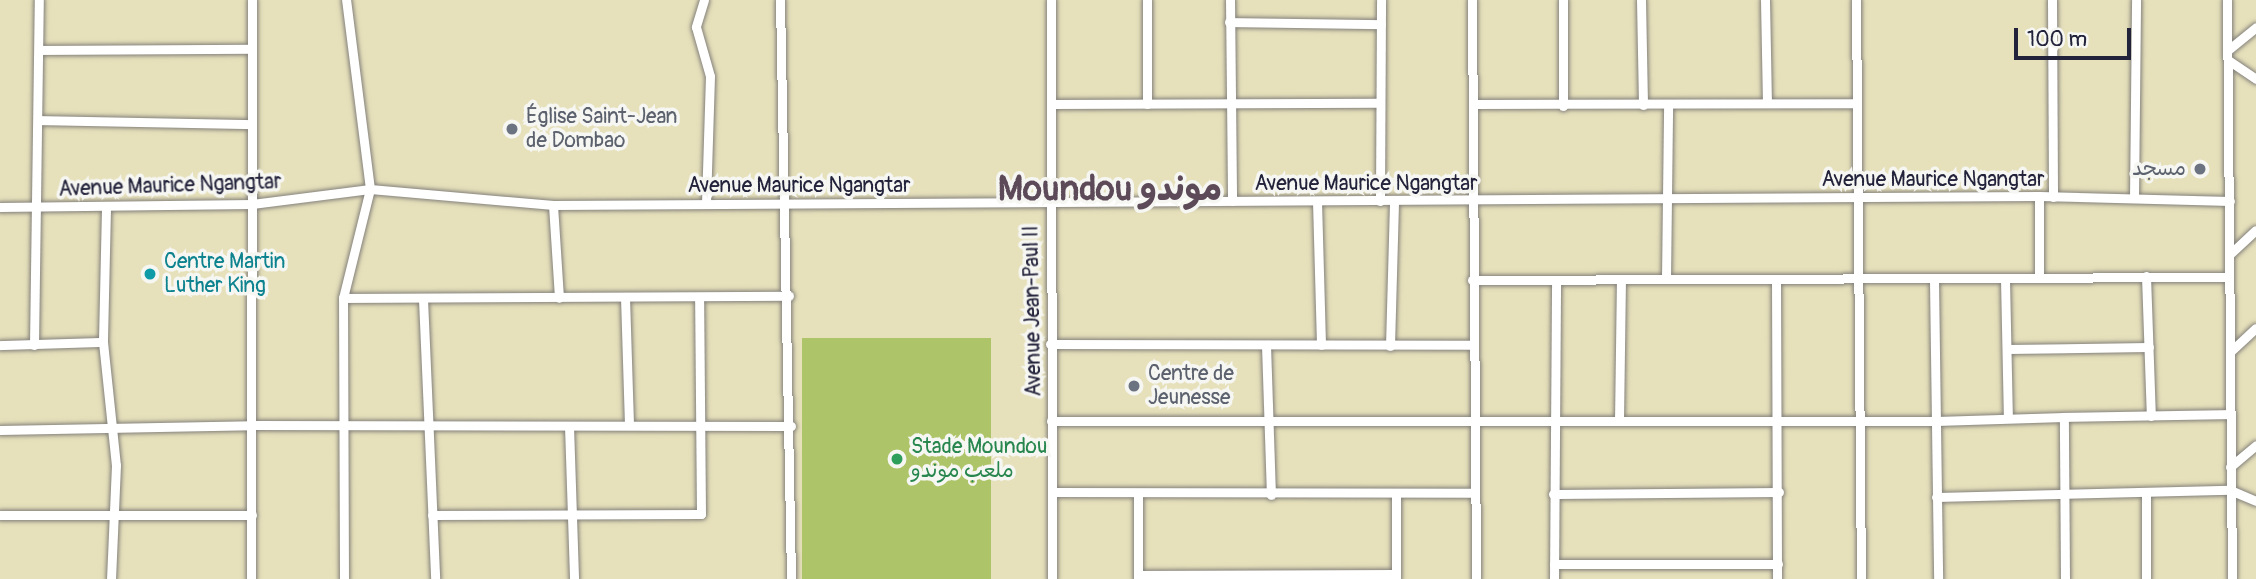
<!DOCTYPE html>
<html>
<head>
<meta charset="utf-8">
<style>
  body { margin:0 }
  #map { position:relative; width:2256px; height:579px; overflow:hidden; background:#e6e0bb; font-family:Pangolin,"Playpen Sans Arabic",sans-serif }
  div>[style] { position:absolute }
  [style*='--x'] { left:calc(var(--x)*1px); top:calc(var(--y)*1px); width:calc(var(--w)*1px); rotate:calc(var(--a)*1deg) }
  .green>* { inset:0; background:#adc469; transform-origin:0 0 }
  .roads { filter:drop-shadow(0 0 2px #84817b) drop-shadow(0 0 2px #84817b) }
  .minor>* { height:9px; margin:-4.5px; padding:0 4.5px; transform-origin:4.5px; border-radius:4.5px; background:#fff }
  .dots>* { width:19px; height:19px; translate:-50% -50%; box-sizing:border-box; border:4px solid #f6f6f2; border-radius:50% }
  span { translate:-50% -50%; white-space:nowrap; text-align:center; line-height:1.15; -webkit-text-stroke:7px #f6f6f2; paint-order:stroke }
  .worship-label { font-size:21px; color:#5b616d }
  .left { translate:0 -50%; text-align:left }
  .right { translate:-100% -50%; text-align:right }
  .street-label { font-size:21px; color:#22223b }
  .culture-label { font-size:21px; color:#0d838f }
  .leisure-label { font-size:21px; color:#27864d }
  .town-label { font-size:35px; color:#5d4a59; font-weight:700 }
  .scale { position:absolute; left:2014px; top:28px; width:117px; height:32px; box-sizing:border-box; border:4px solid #22223b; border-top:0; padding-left:9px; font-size:21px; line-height:24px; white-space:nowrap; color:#22223b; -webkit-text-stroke:5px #f6f6f2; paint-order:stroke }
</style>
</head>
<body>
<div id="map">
  <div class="green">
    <i style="left:991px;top:338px;width:241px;height:189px;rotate:90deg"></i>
  </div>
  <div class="roads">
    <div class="minor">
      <i style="--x:704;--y:0;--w:28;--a:107"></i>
      <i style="--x:696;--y:27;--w:51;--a:74.1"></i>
      <i style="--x:710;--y:76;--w:127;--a:91.8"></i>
      <i style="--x:780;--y:0;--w:579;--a:88.91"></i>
      <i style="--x:1051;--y:0;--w:579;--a:89.9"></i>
      <i style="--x:1147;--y:0;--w:104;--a:90"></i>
      <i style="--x:1230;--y:0;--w:201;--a:89.4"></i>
      <i style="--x:1472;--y:0;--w:579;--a:89.6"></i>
      <i style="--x:1641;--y:0;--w:105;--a:88.9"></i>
      <i style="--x:1765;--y:0;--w:103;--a:88.9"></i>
      <i style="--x:1856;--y:0;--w:579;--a:89.51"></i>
      <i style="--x:2052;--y:0;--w:197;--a:89.7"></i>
      <i style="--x:2227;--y:0;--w:579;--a:89.51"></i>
      <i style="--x:1229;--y:22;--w:152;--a:0.8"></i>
      <i style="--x:39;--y:50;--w:213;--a:-0.3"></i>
      <i style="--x:2228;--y:50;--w:36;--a:-39"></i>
      <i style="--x:2228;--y:60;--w:34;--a:34"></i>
      <i style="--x:1051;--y:104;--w:329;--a:-0.2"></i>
      <i style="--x:1473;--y:104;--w:382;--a:-0.1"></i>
      <i style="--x:1563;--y:106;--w:106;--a:-90"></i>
      <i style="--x:39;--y:120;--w:213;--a:1.1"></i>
      <i style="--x:2134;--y:198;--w:198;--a:-89.4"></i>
      <i style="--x:1317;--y:201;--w:144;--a:88.4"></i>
      <i style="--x:1380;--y:201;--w:201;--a:-89.7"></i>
      <i style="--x:553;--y:205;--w:93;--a:86.3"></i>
      <i style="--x:0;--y:207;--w:252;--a:-0.7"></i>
      <i style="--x:252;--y:204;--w:119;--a:-7.2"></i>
      <i style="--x:370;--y:189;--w:184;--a:5"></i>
      <i style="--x:553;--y:205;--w:1486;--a:-0.35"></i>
      <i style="--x:2039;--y:196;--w:191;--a:1.5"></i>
      <i style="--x:106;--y:208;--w:134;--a:91.3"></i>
      <i style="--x:103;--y:342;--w:124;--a:84"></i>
      <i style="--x:116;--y:465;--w:114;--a:92.5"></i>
      <i style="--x:2230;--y:254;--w:35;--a:-43"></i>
      <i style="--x:2146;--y:276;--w:140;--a:88"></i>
      <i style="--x:2039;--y:277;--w:81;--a:-90"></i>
      <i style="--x:1666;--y:279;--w:175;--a:-89.3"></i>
      <i style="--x:1776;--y:279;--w:300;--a:89.8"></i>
      <i style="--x:2005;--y:279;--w:138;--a:88.8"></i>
      <i style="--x:1472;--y:280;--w:757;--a:-0.23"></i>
      <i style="--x:1934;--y:281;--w:298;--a:89.2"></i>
      <i style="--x:625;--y:297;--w:128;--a:88.2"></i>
      <i style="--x:343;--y:298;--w:446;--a:-0.3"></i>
      <i style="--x:423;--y:299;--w:280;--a:87.5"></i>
      <i style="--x:1050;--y:344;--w:422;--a:0.1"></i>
      <i style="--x:0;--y:345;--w:103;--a:-1.7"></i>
      <i style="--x:34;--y:345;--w:345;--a:-89.2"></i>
      <i style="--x:1266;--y:345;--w:150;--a:88.1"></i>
      <i style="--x:1390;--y:346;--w:145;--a:-88.4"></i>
      <i style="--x:2007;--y:349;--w:142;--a:-0.8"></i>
      <i style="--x:2230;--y:352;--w:35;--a:-43"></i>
      <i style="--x:1051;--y:421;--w:885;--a:0"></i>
      <i style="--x:1936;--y:421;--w:128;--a:-1.8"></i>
      <i style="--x:1619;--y:421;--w:140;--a:-89.2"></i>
      <i style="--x:569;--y:426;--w:153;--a:88.1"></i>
      <i style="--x:0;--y:430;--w:252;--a:-1.1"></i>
      <i style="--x:252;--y:425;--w:539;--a:0.11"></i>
      <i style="--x:2230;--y:467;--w:34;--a:-40"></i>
      <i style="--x:1052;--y:492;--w:423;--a:0.1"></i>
      <i style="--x:1396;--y:494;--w:85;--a:90"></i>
      <i style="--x:1553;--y:494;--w:226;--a:-0.5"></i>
      <i style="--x:1936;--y:497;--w:294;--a:-1.4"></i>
      <i style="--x:2230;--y:490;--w:28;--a:23"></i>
      <i style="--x:0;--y:515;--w:252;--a:0"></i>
      <i style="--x:432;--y:515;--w:269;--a:-0.2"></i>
      <i style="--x:701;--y:514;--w:217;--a:-90.5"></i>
      <i style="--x:1554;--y:564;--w:224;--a:0"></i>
      <i style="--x:1138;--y:575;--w:258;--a:-0.2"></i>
      <i style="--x:251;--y:579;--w:579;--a:-89.9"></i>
      <i style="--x:344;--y:579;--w:281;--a:-90.2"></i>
      <i style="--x:343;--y:298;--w:112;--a:-76.1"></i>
      <i style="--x:370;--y:189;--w:191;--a:-97.2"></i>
      <i style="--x:1138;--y:579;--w:85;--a:-90"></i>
      <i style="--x:1554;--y:579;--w:297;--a:-89.6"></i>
      <i style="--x:2065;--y:579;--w:162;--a:-90.4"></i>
      <i style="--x:2064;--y:417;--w:166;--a:-1"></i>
      <i style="--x:2146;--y:579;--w:87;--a:-90"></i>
    </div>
  </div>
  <div class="dots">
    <i style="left:512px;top:129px;background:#6b7280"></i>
    <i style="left:2200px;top:169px;background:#6b7280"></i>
    <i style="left:150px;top:274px;background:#0f9aa8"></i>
    <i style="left:1134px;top:386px;background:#6b7280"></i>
    <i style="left:897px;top:459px;background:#2e9e5b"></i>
  </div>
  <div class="worship-label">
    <span class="left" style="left:526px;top:129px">Église Saint-Jean<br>de Dombao</span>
    <span class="right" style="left:2186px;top:169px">مسجد</span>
    <span class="left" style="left:1148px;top:386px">Centre de<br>Jeunesse</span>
  </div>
  <div class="street-label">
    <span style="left:1933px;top:180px">Avenue Maurice Ngangtar</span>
    <span style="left:1366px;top:184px">Avenue Maurice Ngangtar</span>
    <span style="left:170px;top:186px;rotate:-2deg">Avenue Maurice Ngangtar</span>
    <span style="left:799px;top:186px">Avenue Maurice Ngangtar</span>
    <span style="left:1033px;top:311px;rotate:-91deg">Avenue Jean-Paul II</span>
  </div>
  <div class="culture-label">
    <span class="left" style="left:164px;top:274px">Centre Martin<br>Luther King</span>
  </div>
  <div class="leisure-label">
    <span class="left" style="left:911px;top:459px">Stade Moundou<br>ملعب موندو</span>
  </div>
  <div class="town-label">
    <span style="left:1110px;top:189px">Moundou موندو</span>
  </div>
  <div class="scale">100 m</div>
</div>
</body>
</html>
